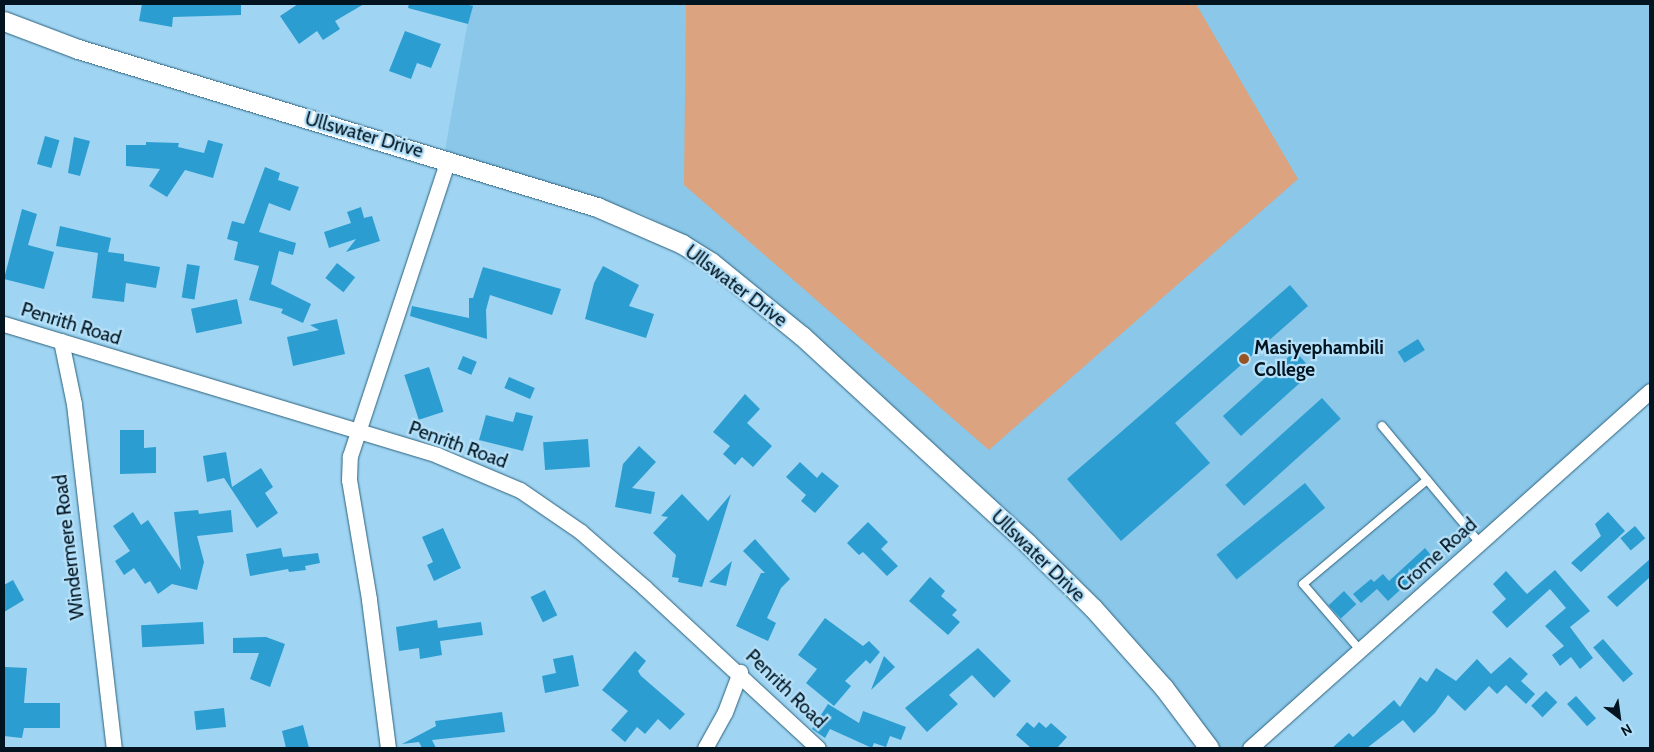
<!DOCTYPE html>
<html>
<head>
<meta charset="utf-8">
<style>
  body { margin:0 }
  #map { position:relative; width:1654px; height:752px; overflow:hidden; background:#9fd5f3; font-family:Cabin,sans-serif }
  div>[style] { position:absolute }
  [style*='--x'] { left:calc(var(--x)*1px); top:calc(var(--y)*1px); width:calc(var(--w)*1px); rotate:calc(var(--a)*1deg) }
  .built>* { inset:0; background:#8ac7e9 }
  .green>* { inset:0; background:#dba380 }
  .building>* { inset:0; background:#2b9dd0; transform-origin:0 0 }
  .roads { filter:drop-shadow(0 0 1px #2e627d) drop-shadow(0 0 1px #2e627d) }
  .service>* { height:8px; margin:-4px; padding:0 4px; transform-origin:4px; border-radius:4px; background:#fff }
  .minor>* { height:15px; margin:-7.5px; padding:0 7.5px; transform-origin:7.5px; border-radius:7.5px; background:#fff }
  .tertiary>* { height:19px; margin:-9.5px; padding:0 9.5px; transform-origin:9.5px; border-radius:9.5px; background:#fff }
  .dots>* { width:14px; height:14px; translate:-50% -50%; box-sizing:border-box; border:2px solid #b5e0f9; border-radius:50% }
  span { translate:-50% -50%; white-space:nowrap; text-align:center; line-height:1.15; -webkit-text-stroke:4.5px #b5e0f9; paint-order:stroke }
  .street-label { font-size:19px; color:#01141f }
  .poi-label { font-size:19px; color:#01141f; font-weight:700 }
  .left { translate:0 -50%; text-align:left }
  .frame { position:absolute; inset:0; border:5px solid #01141f; pointer-events:none }
  .north { position:absolute; left:1594px; top:692px; width:50px; height:50px; -webkit-text-stroke:4px #b5e0f9; paint-order:stroke; rotate:150deg; font-size:14px; font-weight:700; line-height:20px; text-align:center; color:#01141f }
  .north::after { content:''; display:block; margin:auto; width:18px; height:22px; background:#01141f; clip-path:polygon(50% 0,100% 100%,50% 72%,0 100%) }
</style>
</head>
<body>
<div id="map">
  <div class="built">
    <i style="clip-path:polygon(471px 4px,1650px 4px,1650px 386px,1243px 748px,1215px 748px,1169px 685px,685px 236px,643px 214px,445px 150px)"></i>
  </div>
  <div class="green">
    <i style="clip-path:polygon(686px 4px,1196px 4px,1298px 179px,989px 450px,684px 185px)"></i>
  </div>
  <div class="building">
    <i style="clip-path:polygon(142px 4px,241px 4px,241px 15px,173px 17px,172px 27px,139px 21px)"></i>
    <i style="clip-path:polygon(298px 4px,364px 4px,335px 21px,340px 29px,323px 40px,317px 31px,299px 44px,280px 16px)"></i>
    <i style="clip-path:polygon(409px 4px,465px 4px,473px 6px,468px 24px,408px 8px)"></i>
    <i style="clip-path:polygon(405px 31px,441px 44px,431px 68px,417px 63px,411px 79px,389px 71px)"></i>
    <i style="left:45px;top:136px;width:15px;height:29px;rotate:16deg"></i>
    <i style="clip-path:polygon(74px 137px,90px 141px,80px 176px,68px 173px)"></i>
    <i style="clip-path:polygon(208px 140px,223px 144px,213px 178px,185px 170px,167px 197px,149px 186px,160px 169px,126px 166px,126px 145px,146px 145px,146px 142px,179px 143px,178px 147px,204px 153px)"></i>
    <i style="clip-path:polygon(265px 167px,280px 173px,278px 180px,299px 187px,290px 211px,269px 203px,259px 232px,296px 243px,293px 255px,279px 251px,271px 284px,311px 304px,303px 323px,281px 313px,283px 309px,249px 300px,259px 266px,234px 260px,238px 242px,227px 239px,232px 221px,244px 224px)"></i>
    <i style="clip-path:polygon(361px 207px,364px 218px,372px 216px,380px 241px,346px 252px,356px 239px,329px 248px,324px 232px,351px 223px,347px 212px)"></i>
    <i style="clip-path:polygon(22px 209px,37px 214px,28px 245px,54px 252px,44px 289px,4px 279px)"></i>
    <i style="clip-path:polygon(60px 226px,111px 238px,108px 252px,124px 254px,124px 261px,160px 267px,156px 288px,126px 283px,124px 302px,92px 298px,98px 253px,56px 246px)"></i>
    <i style="left:337px;top:263px;width:23px;height:19px;rotate:38deg"></i>
    <i style="left:187px;top:264px;width:13px;height:34px;rotate:9deg"></i>
    <i style="clip-path:polygon(603px 266px,639px 285px,629px 306px,654px 314px,646px 338px,585px 319px,594px 283px)"></i>
    <i style="clip-path:polygon(483px 267px,561px 289px,552px 315px,490px 295px,486px 310px,487px 339px,410px 316px,412px 306px,469px 318px,469px 298px,473px 298px)"></i>
    <i style="clip-path:polygon(1290px 285px,1308px 306px,1175px 423px,1210px 463px,1121px 541px,1067px 479px)"></i>
    <i style="left:237px;top:299px;width:25px;height:47px;rotate:78deg"></i>
    <i style="clip-path:polygon(337px 319px,345px 354px,293px 366px,287px 337px,319px 330px,310px 325px)"></i>
    <i style="left:1418px;top:339px;width:13px;height:24px;rotate:58deg"></i>
    <i style="left:1295px;top:351px;width:27px;height:97px;rotate:48deg"></i>
    <i style="left:463px;top:356px;width:15px;height:14px;rotate:23deg"></i>
    <i style="left:429px;top:367px;width:47px;height:26px;rotate:72deg"></i>
    <i style="left:509px;top:377px;width:28px;height:12px;rotate:23deg"></i>
    <i style="clip-path:polygon(745px 394px,760px 409px,747px 423px,772px 446px,753px 467px,742px 457px,735px 465px,723px 454px,730px 446px,713px 432px)"></i>
    <i style="left:1322px;top:398px;width:28px;height:130px;rotate:48deg"></i>
    <i style="clip-path:polygon(516px 412px,533px 416px,523px 451px,479px 440px,486px 415px,513px 422px)"></i>
    <i style="clip-path:polygon(120px 430px,144px 430px,144px 448px,156px 447px,156px 473px,120px 474px)"></i>
    <i style="left:588px;top:439px;width:28px;height:45px;rotate:86deg"></i>
    <i style="clip-path:polygon(639px 446px,656px 462px,632px 488px,655px 492px,651px 514px,615px 507px,623px 464px)"></i>
    <i style="clip-path:polygon(226px 452px,232px 487px,261px 468px,273px 487px,265px 493px,278px 513px,257px 528px,224px 478px,207px 482px,203px 456px)"></i>
    <i style="clip-path:polygon(800px 462px,817px 478px,822px 472px,839px 486px,815px 513px,801px 501px,806px 495px,786px 477px)"></i>
    <i style="left:1305px;top:483px;width:32px;height:114px;rotate:51deg"></i>
    <i style="clip-path:polygon(682px 494px,708px 521px,731px 494px,702px 587px,678px 582px,679px 578px,672px 577px,676px 555px,653px 533px,668px 517px,661px 516px)"></i>
    <i style="clip-path:polygon(198px 510px,199px 514px,231px 510px,233px 532px,197px 536px,204px 562px,197px 590px,172px 584px,158px 594px,150px 581px,145px 584px,134px 568px,124px 575px,115px 561px,130px 551px,113px 526px,133px 512px,141px 525px,148px 520px,181px 570px,174px 512px)"></i>
    <i style="clip-path:polygon(1608px 512px,1625px 531px,1581px 572px,1571px 563px,1601px 536px,1595px 524px)"></i>
    <i style="clip-path:polygon(868px 522px,888px 542px,881px 549px,898px 566px,887px 576px,863px 552px,859px 555px,847px 543px)"></i>
    <i style="left:1635px;top:526px;width:16px;height:19px;rotate:50deg"></i>
    <i style="clip-path:polygon(443px 528px,461px 568px,434px 581px,427px 565px,433px 562px,422px 537px)"></i>
    <i style="clip-path:polygon(755px 539px,790px 579px,781px 588px,767px 618px,776px 623px,768px 641px,736px 626px,761px 573px,765px 573px,743px 551px)"></i>
    <i style="clip-path:polygon(281px 548px,283px 557px,318px 553px,320px 563px,305px 566px,306px 570px,289px 572px,288px 569px,250px 576px,246px 554px)"></i>
    <i style="clip-path:polygon(1425px 548px,1434px 559px,1388px 601px,1377px 589px,1361px 603px,1353px 594px,1371px 579px,1374px 582px,1383px 574px,1389px 581px)"></i>
    <i style="clip-path:polygon(1650px 559px,1650px 577px,1617px 607px,1607px 597px)"></i>
    <i style="clip-path:polygon(732px 561px,726px 586px,709px 582px)"></i>
    <i style="clip-path:polygon(1555px 570px,1590px 611px,1570px 627px,1593px 658px,1580px 669px,1571px 657px,1560px 666px,1552px 655px,1564px 646px,1545px 626px,1566px 608px,1550px 589px,1507px 628px,1492px 612px,1506px 599px,1493px 584px,1506px 571px,1527px 594px)"></i>
    <i style="clip-path:polygon(930px 577px,945px 591px,941px 596px,957px 610px,952px 615px,960px 622px,948px 635px,909px 601px)"></i>
    <i style="clip-path:polygon(13px 580px,24px 600px,4px 612px,4px 585px)"></i>
    <i style="left:545px;top:590px;width:28px;height:16px;rotate:64deg"></i>
    <i style="left:1344px;top:591px;width:18px;height:21px;rotate:47deg"></i>
    <i style="clip-path:polygon(825px 618px,863px 646px,869px 641px,880px 652px,870px 664px,866px 660px,845px 681px,851px 686px,834px 706px,806px 683px,817px 669px,798px 655px)"></i>
    <i style="clip-path:polygon(437px 620px,438px 628px,481px 622px,483px 635px,440px 641px,442px 655px,420px 659px,419px 648px,399px 651px,396px 627px)"></i>
    <i style="left:203px;top:622px;width:22px;height:62px;rotate:87deg"></i>
    <i style="clip-path:polygon(266px 637px,285px 644px,270px 687px,250px 679px,259px 653px,233px 653px,233px 638px)"></i>
    <i style="left:1603px;top:639px;width:46px;height:13px;rotate:49deg"></i>
    <i style="clip-path:polygon(978px 648px,1011px 681px,994px 698px,972px 675px,949px 695px,958px 704px,927px 732px,905px 708px)"></i>
    <i style="clip-path:polygon(635px 651px,646px 661px,638px 671px,641px 676px,685px 714px,670px 730px,658px 719px,645px 734px,637px 727px,625px 742px,611px 730px,628px 711px,602px 690px)"></i>
    <i style="clip-path:polygon(573px 655px,579px 686px,545px 693px,542px 676px,556px 673px,553px 659px)"></i>
    <i style="clip-path:polygon(884px 656px,895px 667px,871px 690px)"></i>
    <i style="clip-path:polygon(1510px 657px,1528px 674px,1521px 681px,1535px 694px,1526px 704px,1506px 685px,1497px 694px,1489px 686px,1465px 711px,1448px 695px,1435px 713px,1414px 733px,1403px 720px,1367px 748px,1332px 748px,1349px 733px,1353px 737px,1394px 700px,1400px 707px,1420px 677px,1427px 682px,1436px 668px,1456px 681px,1477px 659px,1491px 674px)"></i>
    <i style="clip-path:polygon(5px 667px,27px 668px,24px 703px,60px 703px,60px 728px,24px 728px,22px 738px,4px 736px)"></i>
    <i style="left:1546px;top:691px;width:16px;height:21px;rotate:45deg"></i>
    <i style="left:1576px;top:696px;width:30px;height:12px;rotate:48deg"></i>
    <i style="clip-path:polygon(828px 704px,859px 723px,863px 711px,906px 727px,901px 740px,890px 736px,886px 747px,874px 743px,872px 748px,830px 729px,825px 738px,812px 729px)"></i>
    <i style="left:224px;top:708px;width:19px;height:30px;rotate:84deg"></i>
    <i style="clip-path:polygon(502px 712px,505px 732px,432px 740px,436px 748px,422px 748px,419px 742px,402px 744px,436px 726px,435px 721px)"></i>
    <i style="clip-path:polygon(1027px 722px,1034px 728px,1039px 722px,1046px 728px,1051px 723px,1067px 737px,1057px 748px,1031px 748px,1016px 735px)"></i>
    <i style="clip-path:polygon(303px 725px,309px 748px,286px 748px,282px 731px)"></i>
  </div>
  <div class="roads">
    <div class="service">
      <i style="--x:1382;--y:426;--w:153;--a:50.1"></i>
      <i style="--x:1360;--y:650;--w:87;--a:-130.8"></i>
      <i style="--x:1303;--y:584;--w:162;--a:-40"></i>
    </div>
    <div class="minor">
      <i style="--x:4;--y:324;--w:452;--a:16.8"></i>
      <i style="--x:437;--y:455;--w:90;--a:22.9"></i>
      <i style="--x:520;--y:490;--w:74;--a:34.5"></i>
      <i style="--x:581;--y:532;--w:84;--a:41.1"></i>
      <i style="--x:644;--y:587;--w:237;--a:42.8"></i>
      <i style="--x:61;--y:341;--w:64;--a:78.3"></i>
      <i style="--x:74;--y:404;--w:346;--a:83.4"></i>
      <i style="--x:388;--y:748;--w:150;--a:-97.3"></i>
      <i style="--x:369;--y:599;--w:121;--a:-99.5"></i>
      <i style="--x:349;--y:480;--w:24;--a:-88"></i>
      <i style="--x:350;--y:456;--w:312;--a:-71.7"></i>
      <i style="--x:705;--y:748;--w:41;--a:-60.9"></i>
      <i style="--x:725;--y:712;--w:43;--a:-69.4"></i>
      <i style="--x:1250;--y:748;--w:536;--a:-41.75"></i>
    </div>
    <div class="tertiary">
      <i style="--x:4;--y:21;--w:79;--a:20.7"></i>
      <i style="--x:78;--y:49;--w:543;--a:16.93"></i>
      <i style="--x:597;--y:207;--w:93;--a:23.5"></i>
      <i style="--x:682;--y:244;--w:34;--a:32"></i>
      <i style="--x:711;--y:262;--w:117;--a:39.1"></i>
      <i style="--x:802;--y:336;--w:306;--a:42.6"></i>
      <i style="--x:1027;--y:543;--w:93;--a:44.6"></i>
      <i style="--x:1093;--y:608;--w:107;--a:48.4"></i>
      <i style="--x:1164;--y:688;--w:75;--a:53.1"></i>
    </div>
  </div>
  <div class="dots">
    <i style="left:1244px;top:359px;background:#975424"></i>
  </div>
  <div class="street-label">
    <span style="left:364px;top:135px;rotate:16deg">Ullswater Drive</span>
    <span style="left:736px;top:286px;rotate:37deg">Ullswater Drive</span>
    <span style="left:71px;top:324px;rotate:17deg">Penrith Road</span>
    <span style="left:458px;top:445px;rotate:20deg">Penrith Road</span>
    <span style="left:69px;top:547px;rotate:-97deg">Windermere Road</span>
    <span style="left:1437px;top:555px;rotate:-42deg">Crome Road</span>
    <span style="left:1038px;top:556px;rotate:44deg">Ullswater Drive</span>
    <span style="left:786px;top:689px;rotate:44deg">Penrith Road</span>
  </div>
  <div class="poi-label">
    <span class="left" style="left:1254px;top:359px">Masiyephambili<br>College</span>
  </div>
  <div class="frame"></div>
  <div class="north">N</div>
</div>
</body>
</html>
